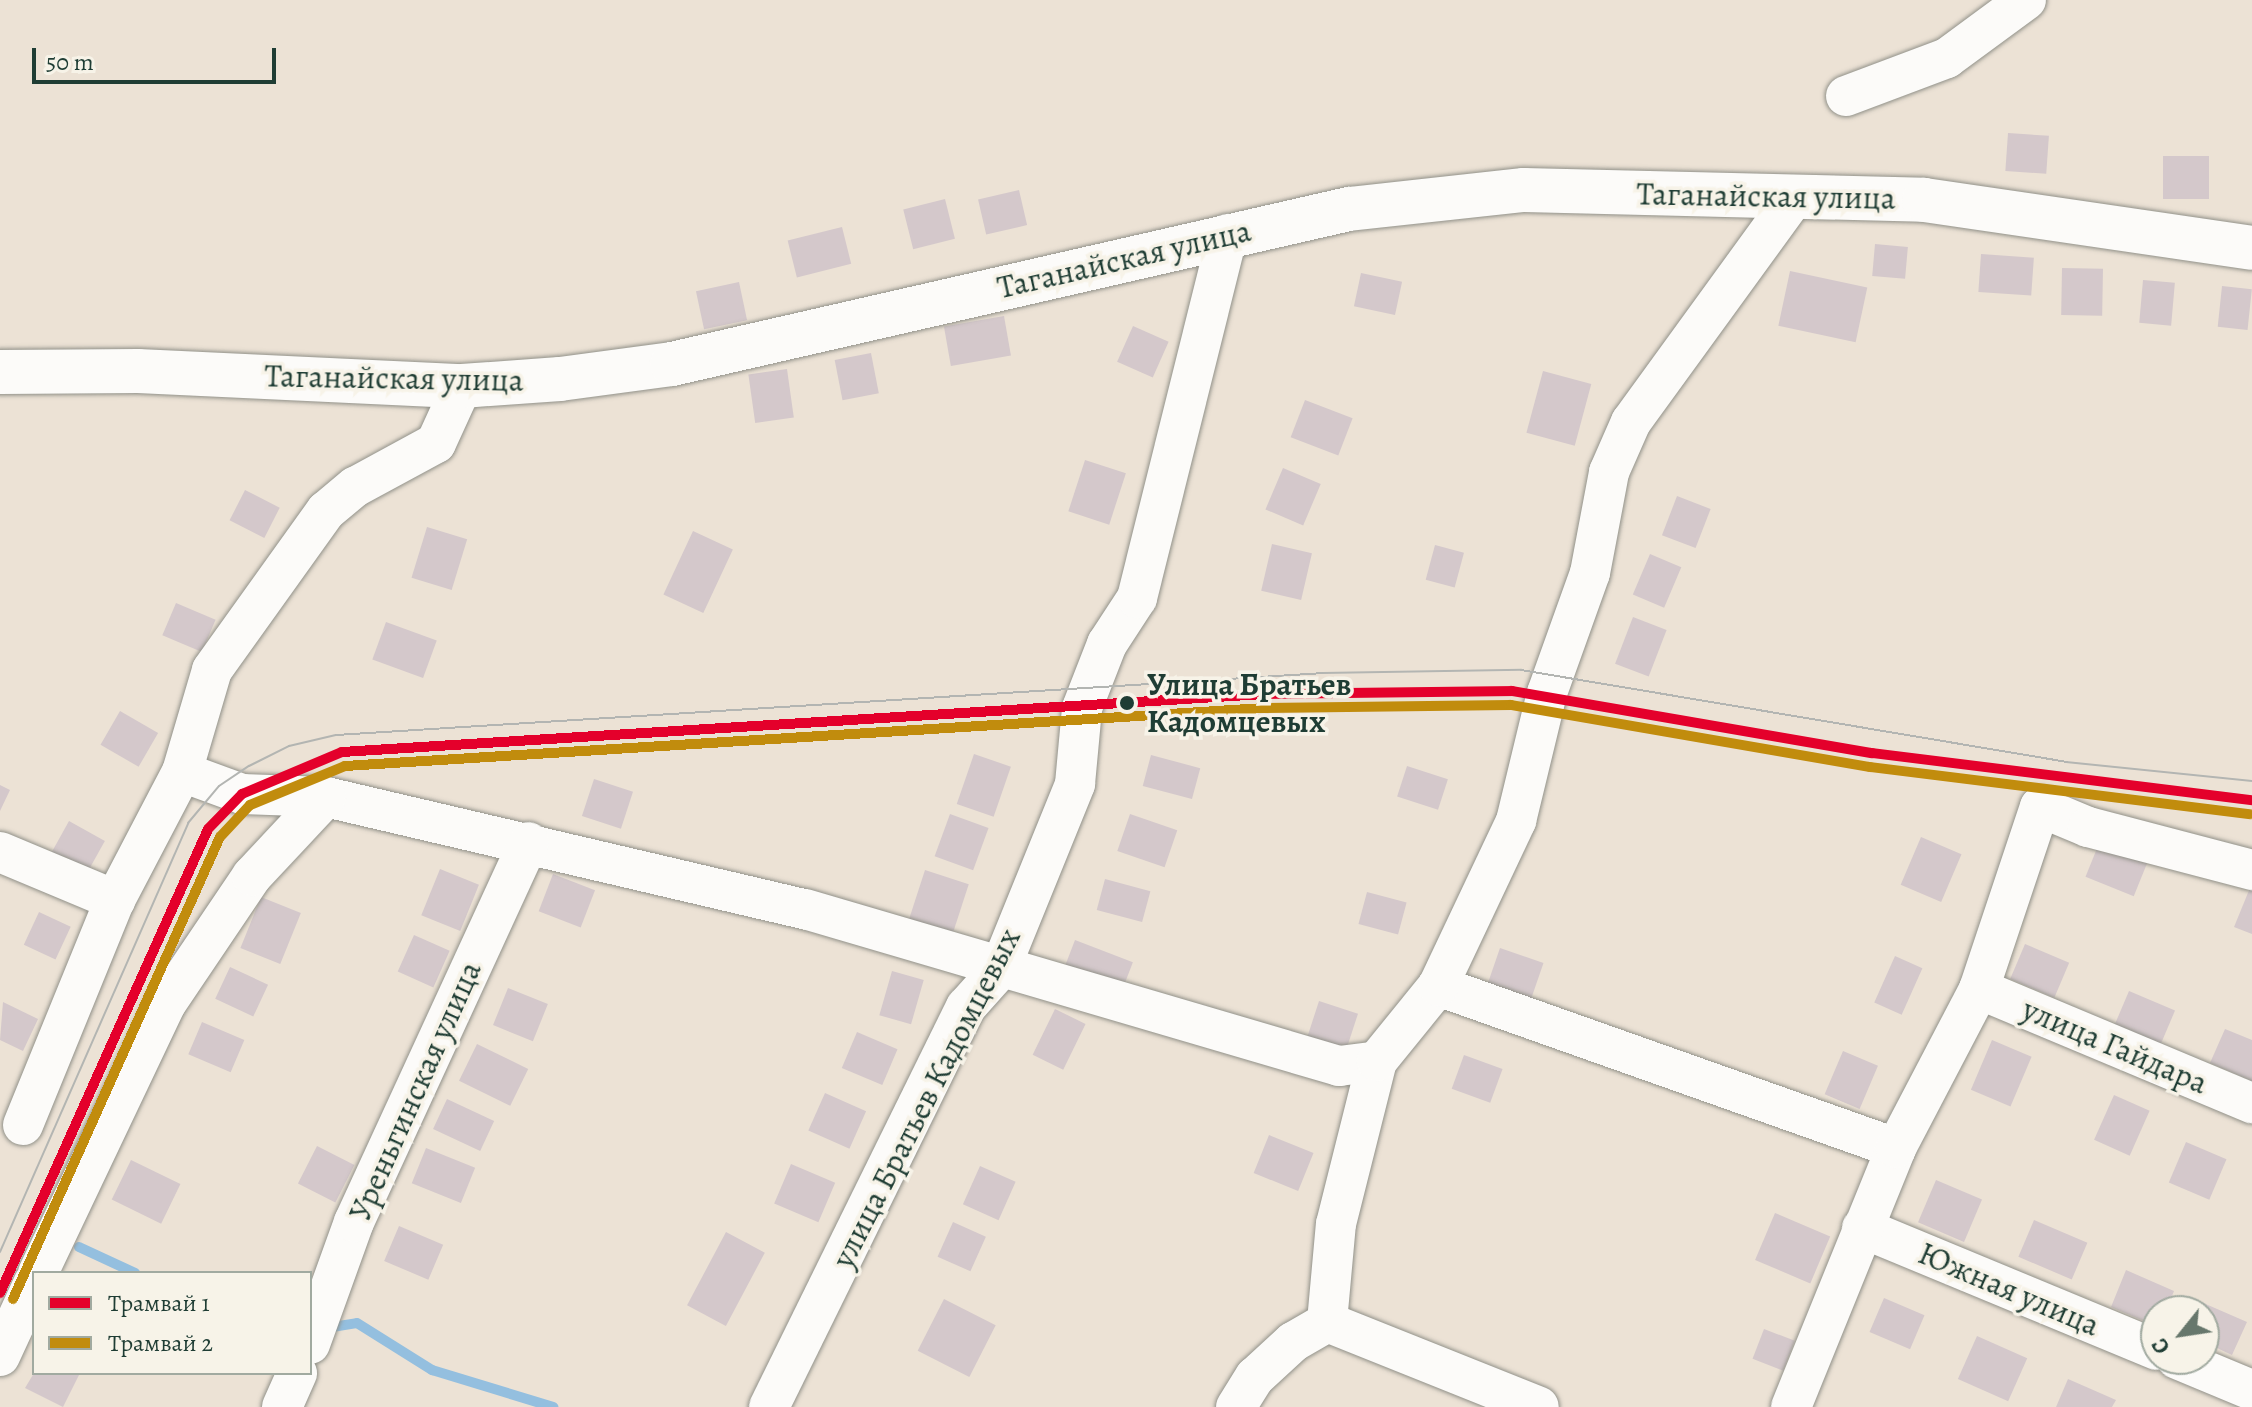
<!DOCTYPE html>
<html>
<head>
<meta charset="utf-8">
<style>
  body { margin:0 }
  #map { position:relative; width:2252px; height:1407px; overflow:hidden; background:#ece2d5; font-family:Alegreya,serif }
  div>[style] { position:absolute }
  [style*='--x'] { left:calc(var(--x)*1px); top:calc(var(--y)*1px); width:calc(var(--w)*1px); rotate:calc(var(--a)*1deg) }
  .stream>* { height:10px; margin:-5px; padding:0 5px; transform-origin:5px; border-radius:5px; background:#94bfdf }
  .building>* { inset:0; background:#d4c8cb; transform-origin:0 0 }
  .roads { filter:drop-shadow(0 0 2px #919189) drop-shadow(0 0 2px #919189) }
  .minor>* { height:40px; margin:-20px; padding:0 20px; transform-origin:20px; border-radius:20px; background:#fcfbf9 }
  .major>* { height:44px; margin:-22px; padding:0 22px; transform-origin:22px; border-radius:22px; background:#fcfbf9 }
  .tram>* { height:2px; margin:-1px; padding:0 1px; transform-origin:1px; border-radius:1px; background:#b3b5b2 }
  .tram-1>* { height:10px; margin:-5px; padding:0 5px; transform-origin:5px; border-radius:5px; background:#e4002b }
  .tram-2>* { height:10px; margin:-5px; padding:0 5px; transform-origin:5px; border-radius:5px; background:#c18c0d }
  .dots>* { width:22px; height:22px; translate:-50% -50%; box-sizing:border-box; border:4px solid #f7f3e8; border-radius:50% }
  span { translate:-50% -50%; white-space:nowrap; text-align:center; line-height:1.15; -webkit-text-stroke:7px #f7f3e8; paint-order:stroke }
  .street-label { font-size:32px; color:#1f3d34 }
  .stop-label { font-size:32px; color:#1f3d34; font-weight:700 }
  .left { translate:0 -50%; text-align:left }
  .legend { position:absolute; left:32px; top:1271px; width:280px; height:104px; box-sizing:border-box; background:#f7f3e8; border:2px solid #a1aaa0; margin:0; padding:10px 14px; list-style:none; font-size:24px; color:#1f3d34 }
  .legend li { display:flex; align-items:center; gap:16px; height:40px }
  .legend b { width:40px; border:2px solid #a1aaa0 }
  .north { position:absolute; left:2140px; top:1295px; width:80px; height:80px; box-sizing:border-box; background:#f7f3e8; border:2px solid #a1aaa0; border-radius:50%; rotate:240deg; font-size:22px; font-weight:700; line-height:32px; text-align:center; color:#1f3d34 }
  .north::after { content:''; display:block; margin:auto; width:28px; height:36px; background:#67776c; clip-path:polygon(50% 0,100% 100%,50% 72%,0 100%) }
  .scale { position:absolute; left:32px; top:48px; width:244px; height:36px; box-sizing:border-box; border:4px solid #1f3d34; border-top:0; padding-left:10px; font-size:24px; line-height:28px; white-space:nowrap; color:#1f3d34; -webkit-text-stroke:6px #f7f3e8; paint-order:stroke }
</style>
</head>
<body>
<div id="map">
  <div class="stream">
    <i style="--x:79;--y:1247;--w:62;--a:24.9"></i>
    <i style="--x:326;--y:1328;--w:31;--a:-9"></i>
    <i style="--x:357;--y:1323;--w:89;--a:32.1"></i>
    <i style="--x:432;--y:1370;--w:127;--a:17"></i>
  </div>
  <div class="building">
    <i style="left:2008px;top:133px;width:41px;height:38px;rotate:4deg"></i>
    <i style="left:2163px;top:156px;width:46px;height:43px"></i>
    <i style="left:1019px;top:190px;width:36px;height:42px;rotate:77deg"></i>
    <i style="left:945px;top:199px;width:41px;height:43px;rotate:76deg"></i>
    <i style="left:842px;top:227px;width:38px;height:56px;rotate:76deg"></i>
    <i style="left:1875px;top:244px;width:33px;height:32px;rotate:5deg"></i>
    <i style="left:1981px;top:254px;width:53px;height:38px;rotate:4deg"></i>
    <i style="left:2062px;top:268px;width:41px;height:47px;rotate:1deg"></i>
    <i style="left:1790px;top:271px;width:79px;height:56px;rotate:12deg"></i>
    <i style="left:1361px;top:273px;width:42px;height:34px;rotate:12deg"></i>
    <i style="left:2143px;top:280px;width:32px;height:43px;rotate:5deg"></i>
    <i style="left:739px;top:282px;width:39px;height:44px;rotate:78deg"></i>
    <i style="left:2222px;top:286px;width:30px;height:41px;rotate:6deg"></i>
    <i style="left:1004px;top:316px;width:40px;height:61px;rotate:80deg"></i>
    <i style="left:1133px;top:326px;width:39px;height:39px;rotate:24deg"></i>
    <i style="left:871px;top:353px;width:41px;height:37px;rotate:79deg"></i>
    <i style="left:787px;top:369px;width:49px;height:39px;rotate:82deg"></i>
    <i style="left:1543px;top:371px;width:50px;height:64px;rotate:15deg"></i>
    <i style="left:1305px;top:400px;width:51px;height:40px;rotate:21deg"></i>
    <i style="left:1085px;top:460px;width:43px;height:54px;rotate:18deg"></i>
    <i style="left:1283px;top:468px;width:41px;height:45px;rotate:23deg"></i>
    <i style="left:245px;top:490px;width:39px;height:34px;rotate:27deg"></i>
    <i style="left:1677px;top:496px;width:36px;height:42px;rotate:21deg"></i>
    <i style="left:427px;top:527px;width:42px;height:53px;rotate:17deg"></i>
    <i style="left:693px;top:531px;width:44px;height:70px;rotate:25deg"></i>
    <i style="left:1272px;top:544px;width:41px;height:48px;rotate:13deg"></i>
    <i style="left:1435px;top:545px;width:30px;height:36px;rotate:15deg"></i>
    <i style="left:1650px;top:554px;width:34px;height:44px;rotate:23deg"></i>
    <i style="left:176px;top:603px;width:43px;height:35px;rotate:23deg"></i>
    <i style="left:1633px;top:617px;width:36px;height:50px;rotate:21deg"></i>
    <i style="left:386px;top:622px;width:54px;height:40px;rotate:20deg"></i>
    <i style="left:120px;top:711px;width:44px;height:39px;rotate:30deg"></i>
    <i style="left:974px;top:754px;width:39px;height:53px;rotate:19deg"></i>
    <i style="left:1151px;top:755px;width:51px;height:32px;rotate:15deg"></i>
    <i style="left:1407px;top:766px;width:43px;height:32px;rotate:18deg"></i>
    <i style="left:594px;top:779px;width:41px;height:39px;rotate:18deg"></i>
    <i style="clip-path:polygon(0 785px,10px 790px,0 811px)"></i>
    <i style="left:950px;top:814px;width:41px;height:45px;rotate:20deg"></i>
    <i style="left:1130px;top:814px;width:50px;height:39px;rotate:19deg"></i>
    <i style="left:69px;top:821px;width:41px;height:36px;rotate:29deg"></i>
    <i style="left:2102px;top:836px;width:52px;height:44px;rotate:22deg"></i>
    <i style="left:1921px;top:837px;width:44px;height:52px;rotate:23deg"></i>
    <i style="left:440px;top:869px;width:42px;height:50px;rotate:22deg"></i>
    <i style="left:925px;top:870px;width:46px;height:52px;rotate:18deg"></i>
    <i style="left:553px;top:874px;width:45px;height:40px;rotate:21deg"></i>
    <i style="left:1105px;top:879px;width:47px;height:32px;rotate:15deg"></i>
    <i style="clip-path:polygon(2252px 883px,2252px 934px,2234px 927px)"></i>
    <i style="left:1367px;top:892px;width:41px;height:33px;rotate:15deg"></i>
    <i style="left:261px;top:897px;width:43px;height:55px;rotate:22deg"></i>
    <i style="left:39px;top:912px;width:35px;height:36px;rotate:25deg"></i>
    <i style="left:414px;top:935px;width:39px;height:40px;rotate:24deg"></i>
    <i style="left:1075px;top:940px;width:62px;height:33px;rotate:21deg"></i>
    <i style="left:2025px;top:944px;width:48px;height:38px;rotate:23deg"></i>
    <i style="left:1500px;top:948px;width:46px;height:40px;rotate:19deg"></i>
    <i style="left:1895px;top:956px;width:30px;height:51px;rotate:24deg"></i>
    <i style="left:230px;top:967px;width:42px;height:35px;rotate:25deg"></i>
    <i style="left:892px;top:971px;width:33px;height:46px;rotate:16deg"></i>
    <i style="left:508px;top:988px;width:43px;height:40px;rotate:22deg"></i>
    <i style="left:2129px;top:991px;width:50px;height:37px;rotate:23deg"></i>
    <i style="left:1319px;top:1001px;width:41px;height:37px;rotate:18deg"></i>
    <i style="clip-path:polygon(3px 1002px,38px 1019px,23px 1051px,0 1040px)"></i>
    <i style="left:1055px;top:1009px;width:34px;height:51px;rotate:26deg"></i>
    <i style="left:202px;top:1022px;width:46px;height:35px;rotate:23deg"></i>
    <i style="clip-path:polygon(2225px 1029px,2252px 1040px,2252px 1081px,2210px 1063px)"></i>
    <i style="left:857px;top:1032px;width:44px;height:39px;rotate:23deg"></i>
    <i style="left:1992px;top:1040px;width:43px;height:54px;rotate:23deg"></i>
    <i style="left:477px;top:1044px;width:57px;height:41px;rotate:26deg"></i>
    <i style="left:1843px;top:1051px;width:38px;height:47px;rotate:23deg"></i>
    <i style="left:1464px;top:1055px;width:41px;height:36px;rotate:20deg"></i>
    <i style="left:825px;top:1093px;width:45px;height:41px;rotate:24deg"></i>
    <i style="left:2114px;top:1095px;width:39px;height:49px;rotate:24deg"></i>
    <i style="left:447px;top:1099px;width:52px;height:33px;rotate:25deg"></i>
    <i style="left:1269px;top:1135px;width:48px;height:41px;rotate:22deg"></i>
    <i style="left:2186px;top:1142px;width:44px;height:44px;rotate:23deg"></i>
    <i style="left:317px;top:1146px;width:42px;height:42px;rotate:27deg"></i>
    <i style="left:426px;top:1148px;width:53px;height:38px;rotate:22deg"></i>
    <i style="left:131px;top:1160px;width:55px;height:44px;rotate:26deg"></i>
    <i style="left:791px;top:1164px;width:48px;height:43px;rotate:23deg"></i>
    <i style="left:980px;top:1166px;width:39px;height:42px;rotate:24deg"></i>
    <i style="left:1936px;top:1180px;width:50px;height:46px;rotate:23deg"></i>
    <i style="left:1775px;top:1213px;width:60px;height:51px;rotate:23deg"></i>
    <i style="left:2034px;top:1220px;width:58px;height:40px;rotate:23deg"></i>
    <i style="left:953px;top:1222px;width:36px;height:38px;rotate:24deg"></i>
    <i style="left:399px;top:1226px;width:48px;height:38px;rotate:23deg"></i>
    <i style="left:726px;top:1232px;width:44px;height:83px;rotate:28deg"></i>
    <i style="clip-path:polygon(2126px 1270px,2174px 1291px,2166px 1311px,2156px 1311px,2156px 1326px,2111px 1307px)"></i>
    <i style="left:1884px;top:1298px;width:44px;height:37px;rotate:23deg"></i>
    <i style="left:944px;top:1299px;width:58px;height:58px;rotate:27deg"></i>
    <i style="clip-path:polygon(2201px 1302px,2247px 1322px,2232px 1355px,2204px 1342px,2204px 1311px,2197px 1311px)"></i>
    <i style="left:1764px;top:1329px;width:33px;height:32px;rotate:21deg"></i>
    <i style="left:1977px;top:1336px;width:55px;height:47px;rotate:24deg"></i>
    <i style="clip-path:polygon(34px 1373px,80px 1373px,63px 1407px,25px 1388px)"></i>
    <i style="clip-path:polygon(2068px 1379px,2116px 1400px,2112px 1407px,2056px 1407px)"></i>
  </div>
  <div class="roads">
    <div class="minor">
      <i style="--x:1846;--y:96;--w:108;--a:-20.6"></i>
      <i style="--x:1947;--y:58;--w:98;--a:-36.3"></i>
      <i style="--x:182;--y:772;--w:64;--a:20.1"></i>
      <i style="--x:242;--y:794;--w:84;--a:2"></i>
      <i style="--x:326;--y:797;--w:492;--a:13.2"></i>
      <i style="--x:805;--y:909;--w:557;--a:16.38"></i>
      <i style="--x:1339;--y:1066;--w:38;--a:-7"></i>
      <i style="--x:0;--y:852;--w:125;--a:22.7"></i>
      <i style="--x:1438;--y:986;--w:486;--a:19.5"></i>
      <i style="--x:1979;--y:989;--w:296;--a:22.7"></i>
      <i style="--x:23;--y:1125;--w:243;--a:-67.8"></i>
      <i style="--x:115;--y:900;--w:144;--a:-62.4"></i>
      <i style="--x:182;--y:772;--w:106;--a:-73.6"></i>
      <i style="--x:212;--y:670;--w:196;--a:-54.4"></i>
      <i style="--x:326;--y:511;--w:38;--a:-40"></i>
      <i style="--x:355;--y:487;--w:92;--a:-28.5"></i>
      <i style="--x:436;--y:443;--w:63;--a:-65.5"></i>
      <i style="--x:1862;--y:1228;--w:318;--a:22.5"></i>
      <i style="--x:38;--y:1273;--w:297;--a:-64.6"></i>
      <i style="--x:165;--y:1005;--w:156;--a:-56"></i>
      <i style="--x:252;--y:876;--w:108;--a:-46.9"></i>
      <i style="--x:1327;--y:1322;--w:228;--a:21.8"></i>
      <i style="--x:310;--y:1344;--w:130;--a:-70.2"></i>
      <i style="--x:354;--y:1222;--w:418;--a:-65.3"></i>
      <i style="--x:0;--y:1356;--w:81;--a:-65.3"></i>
      <i style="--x:2177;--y:1359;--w:81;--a:22.5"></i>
      <i style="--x:282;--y:1407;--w:37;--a:-66"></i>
      <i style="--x:769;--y:1407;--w:446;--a:-63.8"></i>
      <i style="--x:966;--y:1007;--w:51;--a:-48.2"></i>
      <i style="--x:1000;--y:969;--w:200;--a:-67.9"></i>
      <i style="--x:1075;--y:784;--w:76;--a:-84.7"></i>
      <i style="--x:1082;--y:708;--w:69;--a:-68.7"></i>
      <i style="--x:1107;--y:644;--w:55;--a:-56.9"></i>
      <i style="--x:1137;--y:598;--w:375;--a:-76"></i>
      <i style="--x:1236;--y:1407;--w:36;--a:-58"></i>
      <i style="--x:1255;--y:1377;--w:52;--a:-42.6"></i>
      <i style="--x:1293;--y:1342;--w:39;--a:-30"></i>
      <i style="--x:1327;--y:1322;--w:98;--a:-84.8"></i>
      <i style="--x:1336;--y:1224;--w:168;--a:-75.9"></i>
      <i style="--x:1377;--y:1061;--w:97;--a:-50.9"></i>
      <i style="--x:1438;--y:986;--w:183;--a:-64.7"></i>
      <i style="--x:1516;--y:821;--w:132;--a:-76.4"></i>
      <i style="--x:1547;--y:693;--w:127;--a:-70.3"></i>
      <i style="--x:1590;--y:573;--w:103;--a:-79.3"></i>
      <i style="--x:1609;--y:472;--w:55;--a:-66.3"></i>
      <i style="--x:1631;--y:422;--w:279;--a:-54"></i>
      <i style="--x:1791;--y:1407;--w:279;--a:-67.9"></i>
      <i style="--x:1896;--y:1148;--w:179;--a:-62.4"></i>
      <i style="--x:1979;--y:989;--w:192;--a:-71.5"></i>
      <i style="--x:2040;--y:807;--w:52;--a:22.6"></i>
      <i style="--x:2088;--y:827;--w:170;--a:14.7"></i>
    </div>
    <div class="major">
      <i style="--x:0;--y:372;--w:138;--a:-0.4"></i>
      <i style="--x:138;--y:371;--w:324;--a:2.7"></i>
      <i style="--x:462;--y:386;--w:98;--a:-4.1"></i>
      <i style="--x:560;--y:379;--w:113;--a:-7.6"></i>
      <i style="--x:672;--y:364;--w:695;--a:-12.9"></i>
      <i style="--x:1349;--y:209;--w:176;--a:-6.2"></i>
      <i style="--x:1524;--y:190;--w:400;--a:1.4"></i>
      <i style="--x:1924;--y:200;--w:331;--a:8.3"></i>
    </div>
  </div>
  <div class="tram">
    <i style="--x:0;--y:1252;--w:468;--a:-66.3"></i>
    <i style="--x:188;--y:823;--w:48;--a:-50"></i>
    <i style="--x:219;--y:786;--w:36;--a:-34"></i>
    <i style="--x:249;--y:766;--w:45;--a:-26.6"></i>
    <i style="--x:289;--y:746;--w:48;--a:-13.2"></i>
    <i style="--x:336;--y:735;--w:989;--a:-3.59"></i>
    <i style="--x:1323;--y:673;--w:198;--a:-0.9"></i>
    <i style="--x:1521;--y:670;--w:554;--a:9.56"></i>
    <i style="--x:2067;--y:762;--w:186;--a:5.9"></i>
  </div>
  <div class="tram-1">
    <i style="--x:0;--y:1293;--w:508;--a:-65.85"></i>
    <i style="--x:208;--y:829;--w:49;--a:-45.8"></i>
    <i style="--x:242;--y:794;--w:108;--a:-22.8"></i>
    <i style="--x:342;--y:752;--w:924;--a:-3.6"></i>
    <i style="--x:1264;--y:694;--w:248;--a:-0.7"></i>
    <i style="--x:1512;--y:691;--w:365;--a:9.8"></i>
    <i style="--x:1872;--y:753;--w:383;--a:7.1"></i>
  </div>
  <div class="tram-2">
    <i style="--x:13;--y:1299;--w:506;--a:-65.87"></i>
    <i style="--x:220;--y:837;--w:44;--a:-46.8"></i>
    <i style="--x:250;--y:805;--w:103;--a:-22.3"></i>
    <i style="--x:345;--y:766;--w:922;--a:-3.61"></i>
    <i style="--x:1265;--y:708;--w:246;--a:-0.7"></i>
    <i style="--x:1511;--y:705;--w:364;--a:9.8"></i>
    <i style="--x:1870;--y:767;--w:383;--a:7.1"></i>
  </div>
  <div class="dots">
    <i style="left:1127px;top:703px;background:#1f3d34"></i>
  </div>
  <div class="street-label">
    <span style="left:1766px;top:196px;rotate:1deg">Таганайская улица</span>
    <span style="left:1124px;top:259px;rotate:-13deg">Таганайская улица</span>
    <span style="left:394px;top:378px;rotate:1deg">Таганайская улица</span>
    <span style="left:2115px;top:1046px;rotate:23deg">улица Гайдара</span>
    <span style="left:415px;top:1091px;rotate:-66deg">Уреньгинская улица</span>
    <span style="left:926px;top:1098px;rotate:-63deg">улица Братьев Кадомцевых</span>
    <span style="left:2009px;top:1289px;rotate:23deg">Южная улица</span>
  </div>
  <div class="stop-label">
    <span class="left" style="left:1147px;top:703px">Улица Братьев<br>Кадомцевых</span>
  </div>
  <ul class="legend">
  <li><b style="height:10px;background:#e4002b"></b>Трамвай 1</li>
  <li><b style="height:10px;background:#c18c0d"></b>Трамвай 2</li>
  </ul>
  <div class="north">С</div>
  <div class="scale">50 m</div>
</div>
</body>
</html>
